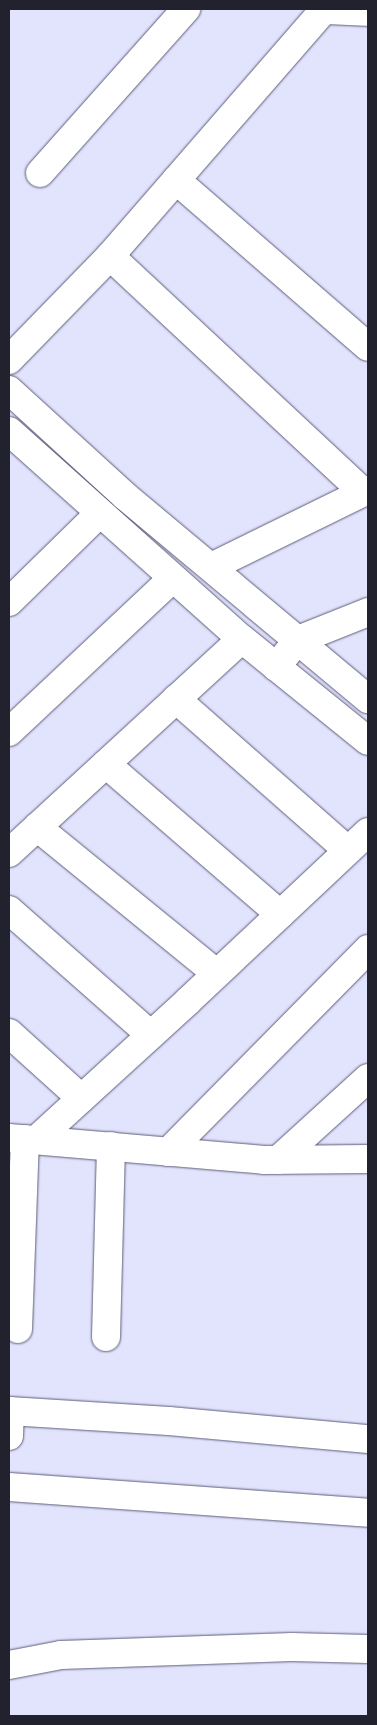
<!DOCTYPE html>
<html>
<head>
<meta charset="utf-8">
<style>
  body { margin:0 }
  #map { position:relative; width:377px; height:1725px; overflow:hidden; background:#e2e3fd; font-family:"Playfair Display",serif }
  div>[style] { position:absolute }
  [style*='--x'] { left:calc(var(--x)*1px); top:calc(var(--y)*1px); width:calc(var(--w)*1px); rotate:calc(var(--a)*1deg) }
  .roads { filter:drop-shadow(0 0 1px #5d5d79) drop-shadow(0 0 1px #5d5d79) }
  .street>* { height:28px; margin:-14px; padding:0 14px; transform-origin:14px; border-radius:14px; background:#fff }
  .secondary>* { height:28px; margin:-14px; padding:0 14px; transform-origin:14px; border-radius:14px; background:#fff }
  span { translate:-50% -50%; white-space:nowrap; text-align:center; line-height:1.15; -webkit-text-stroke:4px #e2e3fd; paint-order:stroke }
  .frame { position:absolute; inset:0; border:10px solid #22222e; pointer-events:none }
</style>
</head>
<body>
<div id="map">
  <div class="roads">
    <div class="street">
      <i style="--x:324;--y:10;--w:44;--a:2.6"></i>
      <i style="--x:40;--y:173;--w:220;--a:-48.3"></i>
      <i style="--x:176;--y:180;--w:254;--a:41"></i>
      <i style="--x:110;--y:256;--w:346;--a:43"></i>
      <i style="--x:9;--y:360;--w:145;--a:-45.8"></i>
      <i style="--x:110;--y:256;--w:327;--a:-49"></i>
      <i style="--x:211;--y:567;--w:175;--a:-26.1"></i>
      <i style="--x:9;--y:602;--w:126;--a:-44.4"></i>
      <i style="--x:276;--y:667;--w:35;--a:-51"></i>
      <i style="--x:298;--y:640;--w:75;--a:-21.8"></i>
      <i style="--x:176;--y:699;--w:228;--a:41.4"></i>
      <i style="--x:9;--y:732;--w:224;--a:-43.2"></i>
      <i style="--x:106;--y:764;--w:230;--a:40.8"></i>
      <i style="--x:37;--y:827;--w:232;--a:39.2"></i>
      <i style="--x:9;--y:853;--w:316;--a:-42.6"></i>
      <i style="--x:9;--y:910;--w:189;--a:41.4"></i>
      <i style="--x:9;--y:1033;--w:97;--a:42.1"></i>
      <i style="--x:9;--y:1138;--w:256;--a:4.9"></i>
      <i style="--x:264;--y:1160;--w:104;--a:-0.6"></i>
      <i style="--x:36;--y:1140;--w:206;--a:-42.4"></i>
      <i style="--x:188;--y:1001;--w:247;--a:-43.2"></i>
      <i style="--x:168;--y:1152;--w:285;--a:-45.4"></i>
      <i style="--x:278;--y:1160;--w:122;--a:-42.3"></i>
      <i style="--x:18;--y:1329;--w:190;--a:-87.9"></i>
      <i style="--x:106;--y:1337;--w:191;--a:-88.5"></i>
      <i style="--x:9;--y:1411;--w:160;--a:3.6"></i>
      <i style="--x:169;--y:1421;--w:200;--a:5.2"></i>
      <i style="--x:9;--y:1436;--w:25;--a:-88"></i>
      <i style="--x:9;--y:1487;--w:360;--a:4.1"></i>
      <i style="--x:9;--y:1665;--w:53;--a:-10.9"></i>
      <i style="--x:61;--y:1655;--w:231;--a:-2"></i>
      <i style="--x:292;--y:1647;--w:76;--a:1.5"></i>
    </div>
    <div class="secondary">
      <i style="--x:9;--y:390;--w:157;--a:42.4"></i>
      <i style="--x:125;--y:496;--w:317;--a:39.9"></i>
      <i style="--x:9;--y:431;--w:312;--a:41.8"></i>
      <i style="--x:242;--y:639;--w:162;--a:39"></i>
    </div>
  </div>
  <div class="frame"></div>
</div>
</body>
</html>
